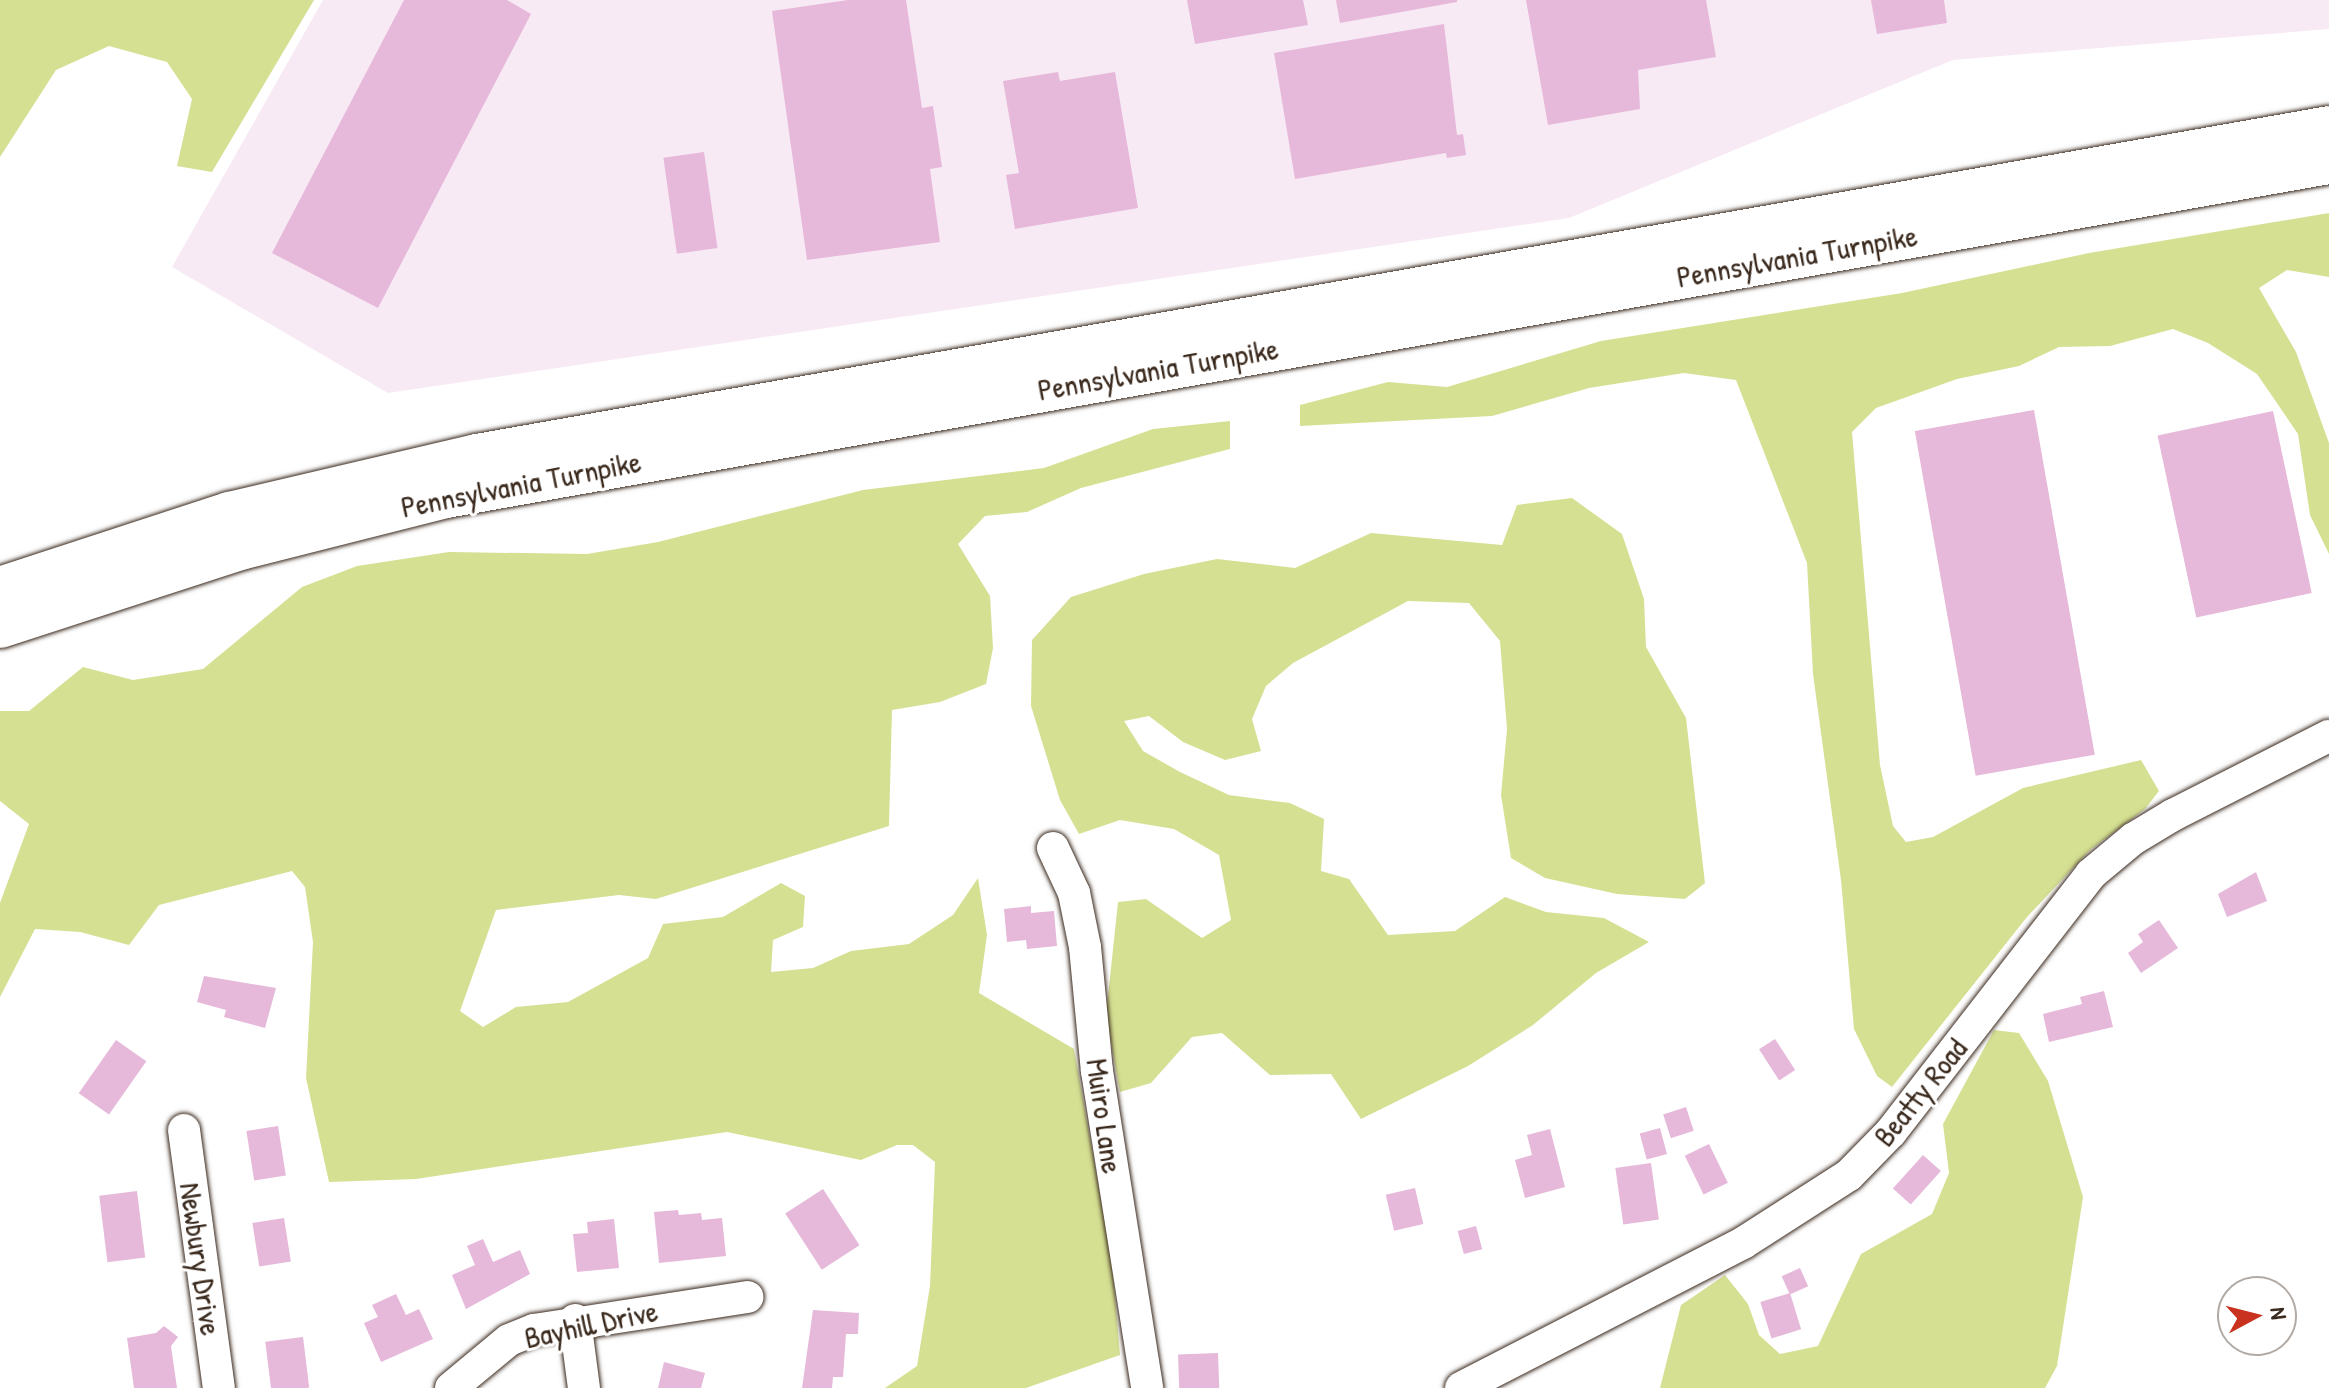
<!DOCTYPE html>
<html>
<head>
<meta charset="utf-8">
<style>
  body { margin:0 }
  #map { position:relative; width:2329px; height:1388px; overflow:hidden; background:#fff; font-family:"Patrick Hand",sans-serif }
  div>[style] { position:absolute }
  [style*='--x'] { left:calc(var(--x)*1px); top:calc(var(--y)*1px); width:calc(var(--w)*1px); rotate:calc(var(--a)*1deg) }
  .built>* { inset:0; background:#f8eaf4 }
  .green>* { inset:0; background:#d5e093 }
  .building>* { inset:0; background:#e6b8da; transform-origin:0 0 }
  .roads { filter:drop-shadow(0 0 2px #3b2a1e) drop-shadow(0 0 2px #3b2a1e) }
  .minor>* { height:32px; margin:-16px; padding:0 16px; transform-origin:16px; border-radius:16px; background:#fff }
  .highway>* { height:44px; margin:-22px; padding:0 22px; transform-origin:22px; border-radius:22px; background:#fff }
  span { translate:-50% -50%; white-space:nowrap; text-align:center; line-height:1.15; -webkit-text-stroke:6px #fff; paint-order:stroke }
  .street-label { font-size:30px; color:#3b2a1e }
  .north { position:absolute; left:2217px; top:1276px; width:80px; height:80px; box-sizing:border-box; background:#fff; border:2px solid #b1aaa5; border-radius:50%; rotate:83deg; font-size:22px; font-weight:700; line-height:32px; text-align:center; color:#3b2a1e }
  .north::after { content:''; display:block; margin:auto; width:28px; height:36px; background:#c8321e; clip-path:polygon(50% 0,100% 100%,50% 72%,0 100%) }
</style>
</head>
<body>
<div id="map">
  <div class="built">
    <i style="clip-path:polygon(323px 0,2329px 0,2329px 29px,1953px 60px,1569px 218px,388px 393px,172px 267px)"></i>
  </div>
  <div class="green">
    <i style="clip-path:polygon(0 0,314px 0,212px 172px,177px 166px,192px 99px,167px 62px,109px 46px,56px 70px,0 157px)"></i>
    <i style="clip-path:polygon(2329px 213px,2329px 277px,2287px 270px,2259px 288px,2296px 352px,2329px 443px,2329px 554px,2310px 515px,2298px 434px,2257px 374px,2208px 343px,2173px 329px,2110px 346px,2059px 347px,2019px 366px,1957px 379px,1876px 408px,1852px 432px,1880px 765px,1893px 826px,1906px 842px,1933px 837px,2023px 788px,2141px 760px,2159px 791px,2145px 809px,2090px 850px,2027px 917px,1892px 1087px,1877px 1076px,1854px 1029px,1841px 880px,1813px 674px,1807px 563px,1736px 380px,1684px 373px,1589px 388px,1492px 416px,1300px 426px,1300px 405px,1388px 382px,1447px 387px,1601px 341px,1902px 293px,2089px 253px)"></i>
    <i style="clip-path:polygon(1230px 421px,1230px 449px,1081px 488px,1027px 512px,985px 516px,958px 544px,990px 596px,993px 648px,986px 684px,940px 702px,892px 710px,889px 826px,656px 899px,619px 895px,496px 910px,460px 1011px,483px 1027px,516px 1007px,568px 1002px,648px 958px,663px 924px,723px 917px,781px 883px,805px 896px,803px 927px,773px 940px,771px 972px,813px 968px,851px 951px,909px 944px,953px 915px,978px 878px,987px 935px,979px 993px,1074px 1049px,1112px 1261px,1120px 1355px,1026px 1388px,885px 1388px,917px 1366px,930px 1286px,935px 1162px,913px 1145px,897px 1145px,861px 1160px,727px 1132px,416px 1179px,329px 1182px,306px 1078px,313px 942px,305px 887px,292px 871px,159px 905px,129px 945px,80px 932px,35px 929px,0 997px,0 903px,29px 824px,0 801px,0 711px,29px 711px,83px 667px,133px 680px,203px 669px,302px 587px,357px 566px,449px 552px,587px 554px,658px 542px,863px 490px,1044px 468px,1153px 429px)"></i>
    <i style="clip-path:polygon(1572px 498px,1622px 534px,1644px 599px,1646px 647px,1686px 718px,1705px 883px,1685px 899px,1617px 894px,1545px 878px,1511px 858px,1501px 795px,1507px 729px,1500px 641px,1469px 603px,1408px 601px,1293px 663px,1266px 686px,1252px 719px,1261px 751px,1225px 760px,1183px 742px,1149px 716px,1124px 721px,1143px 751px,1180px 772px,1229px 795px,1290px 803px,1324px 819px,1321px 871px,1349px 879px,1388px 935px,1455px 931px,1505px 897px,1546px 912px,1604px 918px,1649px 942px,1596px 973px,1533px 1025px,1468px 1066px,1361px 1119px,1331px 1074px,1270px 1075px,1222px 1033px,1192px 1037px,1151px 1083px,1120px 1092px,1106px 1015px,1118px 902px,1146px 899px,1202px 938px,1231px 920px,1219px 855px,1174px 829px,1120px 820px,1079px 834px,1060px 800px,1031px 706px,1032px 640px,1071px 597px,1144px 574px,1217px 559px,1295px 568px,1371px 533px,1502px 545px,1517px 505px)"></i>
    <i style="clip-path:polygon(1994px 1030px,2019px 1033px,2048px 1081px,2083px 1197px,2057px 1366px,2045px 1388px,1660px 1388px,1681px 1305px,1725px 1275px,1748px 1304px,1759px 1335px,1780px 1354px,1818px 1346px,1861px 1254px,1932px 1214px,1949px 1173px,1943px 1124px)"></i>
  </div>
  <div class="building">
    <i style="clip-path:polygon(404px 0,507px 0,531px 14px,378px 308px,272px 253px)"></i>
    <i style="clip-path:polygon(848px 0,906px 0,922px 108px,933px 106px,942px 167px,930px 169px,940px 242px,807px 260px,772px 11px)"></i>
    <i style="clip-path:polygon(1187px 0,1303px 0,1308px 25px,1195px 44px)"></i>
    <i style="clip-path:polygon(1336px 0,1457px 0,1457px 2px,1340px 23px)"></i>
    <i style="clip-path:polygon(1526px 0,1706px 0,1716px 57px,1638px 70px,1640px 109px,1548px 125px)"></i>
    <i style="clip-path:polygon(1871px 0,1944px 0,1947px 23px,1877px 34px)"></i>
    <i style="clip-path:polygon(1444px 24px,1457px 135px,1463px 134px,1466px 155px,1447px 158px,1446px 153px,1295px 179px,1274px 53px)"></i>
    <i style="clip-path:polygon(1058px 72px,1060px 81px,1115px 72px,1138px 208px,1015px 229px,1006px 175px,1019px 173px,1003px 81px)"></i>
    <i style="left:704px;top:152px;width:97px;height:41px;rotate:82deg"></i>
    <i style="left:2034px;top:410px;width:350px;height:121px;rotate:80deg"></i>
    <i style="left:2273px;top:411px;width:186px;height:118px;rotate:78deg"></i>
    <i style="clip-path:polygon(2256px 872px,2267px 901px,2227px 917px,2218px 894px)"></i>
    <i style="clip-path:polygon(1031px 906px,1031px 913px,1054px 911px,1057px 946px,1027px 949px,1026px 940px,1007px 942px,1004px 909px)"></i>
    <i style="clip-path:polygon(2159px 920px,2178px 948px,2141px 973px,2128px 953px,2143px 942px,2138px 934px)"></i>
    <i style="clip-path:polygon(204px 976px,276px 988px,265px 1028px,224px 1017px,226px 1010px,197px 1002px)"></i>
    <i style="clip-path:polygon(2104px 991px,2113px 1027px,2049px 1042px,2043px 1014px,2082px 1004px,2080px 997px)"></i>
    <i style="left:1775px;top:1039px;width:37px;height:19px;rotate:57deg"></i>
    <i style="left:116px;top:1040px;width:37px;height:65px;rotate:35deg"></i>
    <i style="left:1686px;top:1107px;width:25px;height:24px;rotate:72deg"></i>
    <i style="left:278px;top:1126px;width:50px;height:32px;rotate:81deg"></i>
    <i style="left:1660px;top:1128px;width:27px;height:21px;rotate:75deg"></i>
    <i style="clip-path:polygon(1550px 1129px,1565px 1187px,1525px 1198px,1515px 1160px,1532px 1155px,1527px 1135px)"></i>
    <i style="left:1709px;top:1144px;width:43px;height:27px;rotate:64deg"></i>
    <i style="left:1923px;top:1155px;width:24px;height:45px;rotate:42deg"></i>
    <i style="left:1651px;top:1163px;width:57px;height:36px;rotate:82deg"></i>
    <i style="left:1415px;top:1188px;width:37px;height:30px;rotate:77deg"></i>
    <i style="left:823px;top:1189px;width:67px;height:45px;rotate:57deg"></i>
    <i style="left:137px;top:1191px;width:67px;height:38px;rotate:83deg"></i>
    <i style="clip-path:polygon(678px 1210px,679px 1215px,701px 1213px,702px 1220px,722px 1218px,726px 1256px,659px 1263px,654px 1212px)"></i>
    <i style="left:284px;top:1218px;width:44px;height:32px;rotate:81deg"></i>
    <i style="clip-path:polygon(614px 1219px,619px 1268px,577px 1272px,573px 1234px,588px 1233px,587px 1222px)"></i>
    <i style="left:1476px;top:1226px;width:24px;height:19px;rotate:75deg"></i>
    <i style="clip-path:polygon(483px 1239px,493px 1262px,520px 1250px,530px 1274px,466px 1309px,452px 1275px,475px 1265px,467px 1246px)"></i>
    <i style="left:1800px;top:1268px;width:20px;height:20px;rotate:66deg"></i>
    <i style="left:1790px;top:1293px;width:38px;height:31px;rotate:73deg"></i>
    <i style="clip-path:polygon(396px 1294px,406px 1315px,419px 1309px,433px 1339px,381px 1362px,364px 1323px,378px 1317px,372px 1305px)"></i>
    <i style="clip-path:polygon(813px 1310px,859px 1313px,858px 1334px,846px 1334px,843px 1377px,833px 1377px,832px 1388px,802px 1388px)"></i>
    <i style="clip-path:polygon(164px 1326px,178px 1337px,171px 1346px,177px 1388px,134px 1388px,127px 1338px,156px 1333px)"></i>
    <i style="left:303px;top:1337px;width:51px;height:38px;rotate:83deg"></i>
    <i style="left:1218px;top:1353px;width:35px;height:40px;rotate:88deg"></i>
    <i style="clip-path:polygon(664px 1362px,705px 1373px,701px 1388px,658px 1388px)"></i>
  </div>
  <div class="roads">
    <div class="minor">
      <i style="--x:1053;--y:848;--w:50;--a:65"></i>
      <i style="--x:1074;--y:893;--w:55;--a:78.5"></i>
      <i style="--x:1085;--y:947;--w:125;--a:84.5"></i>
      <i style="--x:1097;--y:1071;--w:321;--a:81"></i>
      <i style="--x:184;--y:1130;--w:260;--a:82.3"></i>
      <i style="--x:575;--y:1320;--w:69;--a:82.5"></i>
      <i style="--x:451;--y:1388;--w:75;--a:-39.6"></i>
      <i style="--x:509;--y:1340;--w:27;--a:-22"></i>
      <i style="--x:534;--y:1330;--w:216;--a:-8.8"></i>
      <i style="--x:1461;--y:1388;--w:317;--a:-27.2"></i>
      <i style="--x:1743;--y:1243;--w:126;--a:-32.7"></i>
      <i style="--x:1849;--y:1175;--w:60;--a:-45.7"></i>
      <i style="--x:1891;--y:1132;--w:326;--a:-52.2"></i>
      <i style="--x:2091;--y:874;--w:55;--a:-39.8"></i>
      <i style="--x:2133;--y:839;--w:47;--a:-31"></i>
      <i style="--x:2173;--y:815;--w:175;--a:-26.9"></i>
    </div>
    <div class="highway">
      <i style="--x:0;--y:589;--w:242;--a:-18.1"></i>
      <i style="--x:230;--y:514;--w:254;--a:-13.2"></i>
      <i style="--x:477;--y:456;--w:1881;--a:-10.04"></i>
      <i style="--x:0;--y:626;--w:252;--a:-18"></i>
      <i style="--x:240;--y:548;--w:212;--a:-14.2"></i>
      <i style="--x:446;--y:496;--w:1912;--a:-10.06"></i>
    </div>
  </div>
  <div class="street-label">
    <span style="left:1797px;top:256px;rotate:-10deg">Pennsylvania Turnpike</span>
    <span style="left:1158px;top:369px;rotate:-10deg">Pennsylvania Turnpike</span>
    <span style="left:521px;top:484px;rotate:-11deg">Pennsylvania Turnpike</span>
    <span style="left:1920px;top:1092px;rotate:-51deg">Beatty Road</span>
    <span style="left:1105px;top:1116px;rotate:82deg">Muiro Lane</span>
    <span style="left:201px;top:1259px;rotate:82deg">Newbury Drive</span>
    <span style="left:591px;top:1324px;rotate:-12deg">Bayhill Drive</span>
  </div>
  <div class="north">N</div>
</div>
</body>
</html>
